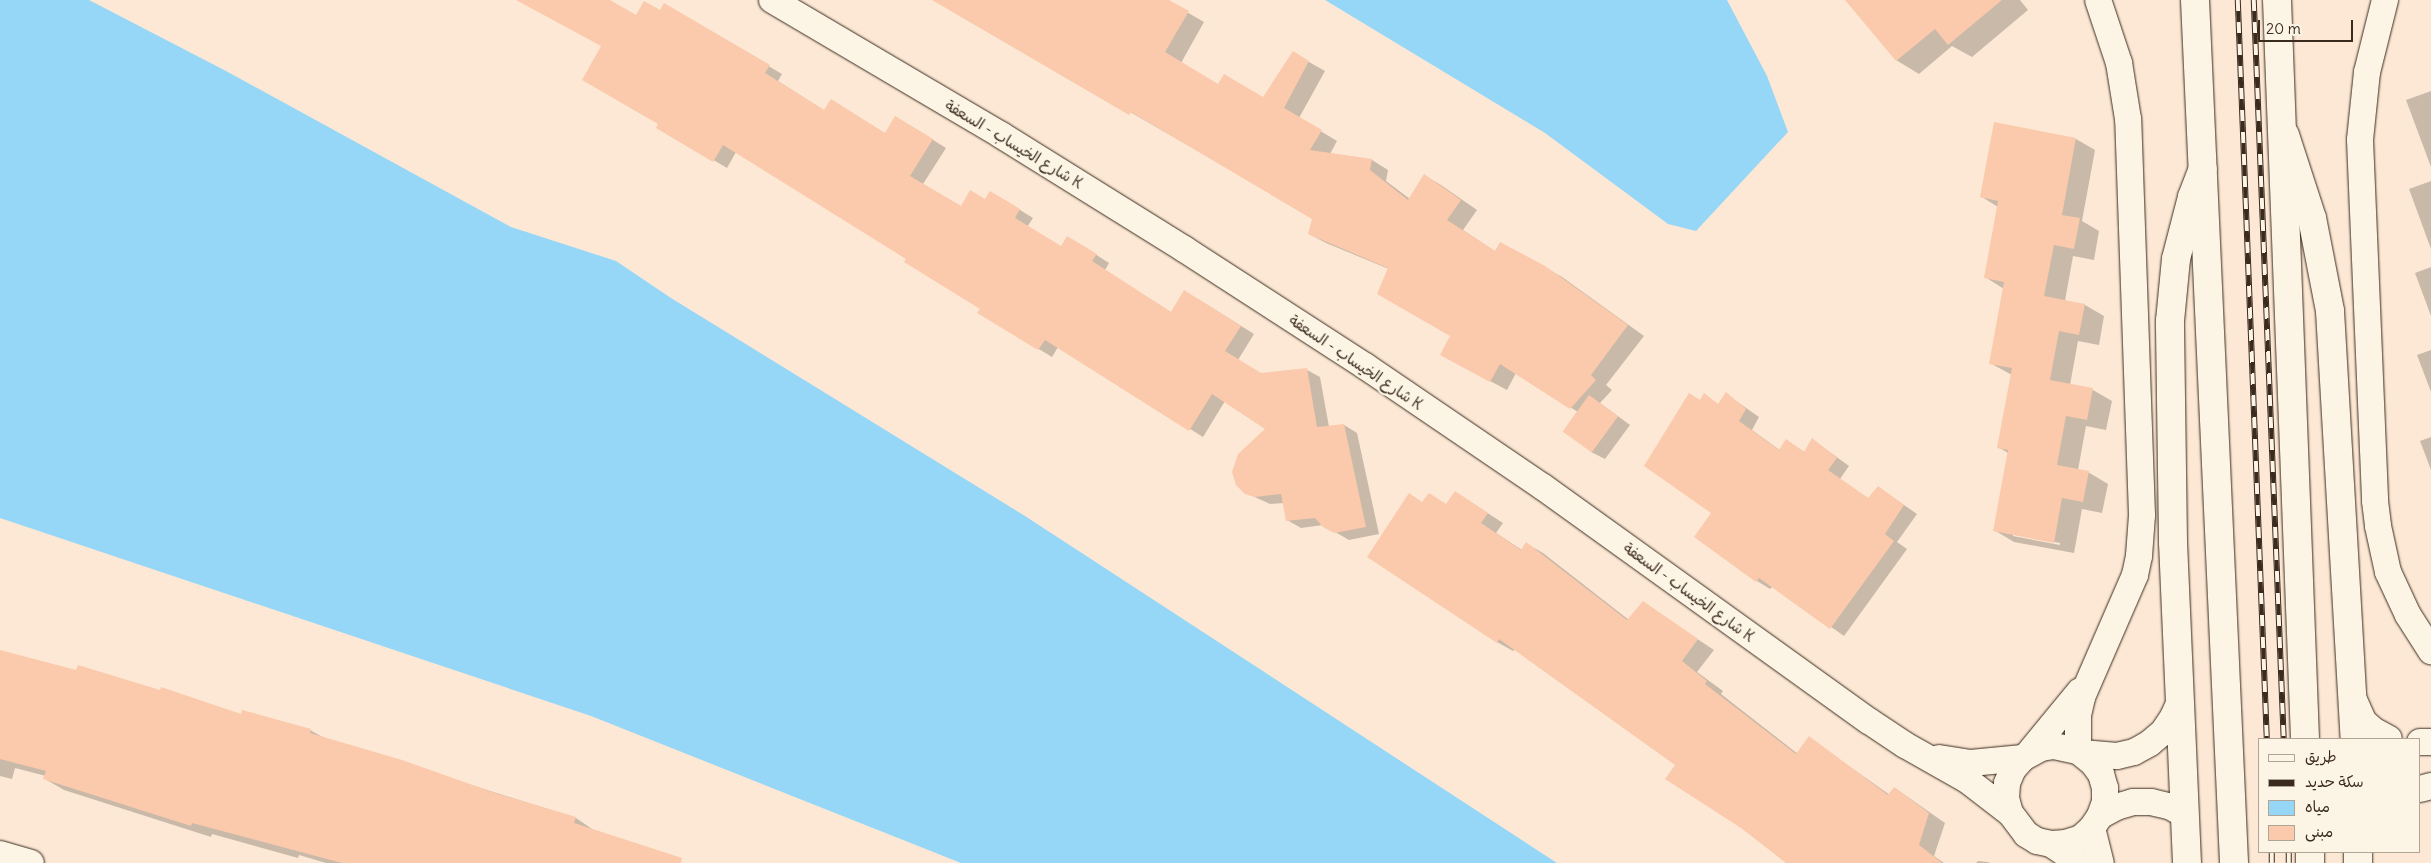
<!DOCTYPE html>
<html>
<head>
<meta charset="utf-8">
<style>
  body { margin:0 }
  #map { position:relative; width:2431px; height:863px; overflow:hidden; background:#fce8d4; font-family:Delius,"Playpen Sans Arabic",sans-serif }
  div>[style] { position:absolute }
  [style*='--x'] { left:calc(var(--x)*1px); top:calc(var(--y)*1px); width:calc(var(--w)*1px); rotate:calc(var(--a)*1deg) }
  .water>* { inset:0; background:#96d7f8 }
  .shadow>* { inset:0; background:#0003 }
  .building>* { inset:0; background:#fbc9ab; transform-origin:0 0 }
  .roads { filter:drop-shadow(0 0 1px #3b2a1e) drop-shadow(0 0 1px #3b2a1e) }
  .minor>* { height:26px; margin:-13px; padding:0 13px; transform-origin:13px; border-radius:13px; background:#fcf5e5 }
  .tertiary>* { height:28px; margin:-14px; padding:0 14px; transform-origin:14px; border-radius:14px; background:#fcf5e5 }
  .secondary>* { height:28px; margin:-14px; padding:0 14px; transform-origin:14px; border-radius:14px; background:#fcf5e5 }
  .rail>* { height:5.5px; margin-top:-2.75px; transform-origin:0; background:repeating-linear-gradient(90deg,#fcf5e5 0 11px,#3b2a1e 0 22px); box-sizing:border-box; border-block:1px solid #3b2a1e }
  span { translate:-50% -50%; white-space:nowrap; text-align:center; line-height:1.15; -webkit-text-stroke:4.5px #fcf5e5; paint-order:stroke }
  .street-label { font-size:15px; color:#3b2a1e }
  .legend { position:absolute; left:2258px; top:738px; width:162px; height:115px; box-sizing:border-box; background:#fcf5e5; border:1px solid #afa495; margin:0; padding:6px 9px; list-style:none; font-size:15px; color:#3b2a1e }
  .legend li { display:flex; align-items:center; gap:10px; height:25px }
  .legend b { width:25px; border:1px solid #afa495 }
  .scale { position:absolute; left:2258px; top:20px; width:95px; height:22px; box-sizing:border-box; border:2px solid #3b2a1e; border-top:0; padding-left:6px; font-size:15px; line-height:18px; white-space:nowrap; color:#3b2a1e; -webkit-text-stroke:4px #fcf5e5; paint-order:stroke }
</style>
</head>
<body>
<div id="map">
  <div class="water">
    <i style="clip-path:polygon(0 0,89px 0,226px 71px,511px 227px,616px 261px,671px 298px,1025px 516px,1557px 863px,961px 863px,591px 716px,0 518px)"></i>
    <i style="clip-path:polygon(1325px 0,1727px 0,1767px 76px,1788px 132px,1696px 231px,1668px 224px,1545px 133px)"></i>
  </div>
  <div class="shadow">
    <i style="clip-path:polygon(517px 0,608px 0,636px 17px,661px 12px,664px 5px,782px 74px,778px 81px,825px 111px,886px 134px,909px 125px,946px 148px,923px 184px,962px 207px,985px 201px,1004px 200px,1033px 218px,1027px 227px,1061px 248px,1081px 245px,1109px 263px,1105px 270px,1172px 313px,1198px 299px,1254px 334px,1238px 360px,1262px 375px,1307px 370px,1320px 377px,1329px 427px,1344px 425px,1357px 433px,1379px 534px,1349px 540px,1323px 525px,1301px 528px,1287px 520px,1284px 503px,1270px 504px,1246px 493px,1233px 472px,1239px 455px,1267px 428px,1225px 401px,1203px 437px,1058px 347px,1052px 357px,979px 313px,982px 308px,908px 258px,736px 152px,727px 168px,658px 127px,660px 123px,603px 46px)"></i>
    <i style="clip-path:polygon(936px 0,1166px 0,1204px 22px,1181px 63px,1219px 85px,1264px 98px,1293px 53px,1325px 71px,1299px 118px,1337px 141px,1330px 154px,1372px 160px,1388px 170px,1386px 181px,1410px 199px,1424px 175px,1441px 185px,1477px 210px,1463px 230px,1496px 252px,1544px 267px,1562px 277px,1644px 336px,1606px 385px,1612px 390px,1600px 403px,1630px 425px,1605px 459px,1591px 452px,1578px 412px,1516px 373px,1507px 390px,1458px 364px,1451px 336px,1389px 269px,1326px 243px,1309px 234px,1314px 218px)"></i>
    <i style="clip-path:polygon(1865px 0,2020px 0,2028px 10px,1972px 57px,1952px 46px,1919px 74px,1896px 60px)"></i>
    <i style="clip-path:polygon(2431px 91px,2431px 167px,2406px 100px)"></i>
    <i style="clip-path:polygon(evenodd,2076px 139px,2095px 150px,2082px 221px,2099px 231px,2094px 260px,2073px 256px,2065px 301px,2085px 305px,2104px 316px,2099px 345px,2078px 341px,2070px 385px,2093px 390px,2112px 401px,2106px 430px,2086px 426px,2078px 470px,2088px 472px,2108px 484px,2102px 513px,2082px 509px,2074px 553px,2014px 542px,1994px 530px,2008px 453px,1998px 447px,2012px 375px,1990px 363px,2004px 289px,1985px 277px,1998px 207px,1982px 197px,2076px 139px,2013px 534px,2060px 543px,2060px 545px,2013px 536px,2013px 534px)"></i>
    <i style="clip-path:polygon(2431px 181px,2431px 249px,2409px 189px)"></i>
    <i style="clip-path:polygon(2431px 267px,2431px 316px,2415px 273px)"></i>
    <i style="clip-path:polygon(2431px 350px,2431px 392px,2417px 355px)"></i>
    <i style="clip-path:polygon(1726px 394px,1759px 417px,1752px 430px,1781px 451px,1787px 441px,1806px 453px,1813px 440px,1849px 466px,1840px 479px,1869px 499px,1878px 487px,1917px 514px,1897px 542px,1907px 549px,1844px 636px,1773px 586px,1770px 589px,1757px 581px,1696px 536px,1713px 513px,1701px 401px,1705px 395px,1723px 408px)"></i>
    <i style="clip-path:polygon(2431px 437px,2431px 470px,2420px 441px)"></i>
    <i style="clip-path:polygon(1455px 492px,1503px 523px,1496px 533px,1522px 550px,1527px 544px,1543px 553px,1629px 620px,1643px 603px,1714px 650px,1697px 672px,1723px 691px,1721px 694px,1798px 754px,1809px 738px,1890px 795px,1895px 788px,1945px 823px,1934px 856px,1944px 863px,1788px 863px,1741px 827px,1676px 764px,1515px 649px,1513px 651px,1497px 642px,1422px 503px,1446px 505px)"></i>
    <i style="clip-path:polygon(0 652px,242px 715px,310px 730px,326px 739px,576px 818px,595px 831px,680px 863px,326px 863px,299px 855px,298px 858px,212px 834px,211px 837px,64px 790px,45px 779px,46px 776px,15px 768px,12px 779px,0 776px)"></i>
    <i style="clip-path:polygon(1978px 861px,1988px 862px,1990px 863px,1976px 863px)"></i>
  </div>
  <div class="building">
    <i style="clip-path:polygon(516px 0,610px 0,636px 15px,644px 1px,660px 10px,664px 3px,770px 65px,765px 73px,824px 110px,831px 99px,885px 133px,895px 116px,933px 139px,910px 176px,961px 206px,970px 190px,985px 199px,990px 191px,1020px 209px,1015px 218px,1061px 246px,1067px 236px,1097px 254px,1092px 261px,1171px 312px,1184px 290px,1241px 326px,1225px 351px,1261px 373px,1307px 368px,1317px 427px,1344px 424px,1366px 527px,1334px 533px,1323px 527px,1315px 518px,1286px 521px,1281px 494px,1255px 497px,1245px 494px,1236px 485px,1232px 472px,1238px 454px,1265px 429px,1212px 394px,1189px 431px,1045px 340px,1038px 350px,977px 313px,980px 309px,904px 262px,906px 259px,723px 145px,713px 162px,656px 128px,658px 124px,582px 80px,601px 46px)"></i>
    <i style="clip-path:polygon(932px 0,1169px 0,1189px 11px,1165px 52px,1218px 84px,1224px 74px,1263px 97px,1293px 51px,1309px 61px,1284px 108px,1322px 130px,1310px 150px,1372px 159px,1370px 170px,1408px 200px,1424px 174px,1461px 200px,1447px 220px,1495px 251px,1500px 242px,1545px 266px,1628px 325px,1591px 375px,1596px 380px,1570px 409px,1500px 364px,1490px 382px,1440px 355px,1450px 336px,1377px 294px,1388px 268px,1308px 234px,1312px 219px,1131px 112px,1129px 115px)"></i>
    <i style="clip-path:polygon(1845px 0,2002px 0,1948px 45px,1935px 29px,1896px 61px)"></i>
    <i style="clip-path:polygon(1994px 122px,2076px 138px,2062px 215px,2080px 218px,2074px 249px,2054px 245px,2044px 296px,2085px 304px,2079px 335px,2059px 331px,2050px 380px,2093px 388px,2087px 420px,2066px 416px,2057px 465px,2089px 471px,2083px 502px,2062px 498px,2054px 543px,1993px 531px,2008px 450px,1997px 448px,2012px 368px,1989px 364px,2004px 282px,1984px 278px,1998px 201px,1980px 197px)"></i>
    <i style="clip-path:polygon(1726px 392px,1746px 409px,1739px 421px,1779px 450px,1786px 439px,1804px 452px,1812px 438px,1837px 458px,1828px 470px,1868px 498px,1878px 486px,1904px 505px,1885px 534px,1894px 541px,1830px 629px,1759px 578px,1756px 582px,1694px 537px,1711px 513px,1644px 466px,1689px 393px,1700px 400px,1704px 393px,1718px 404px)"></i>
    <i style="left:1589px;top:395px;width:36px;height:45px;rotate:36deg"></i>
    <i style="clip-path:polygon(1455px 491px,1488px 513px,1481px 523px,1521px 550px,1526px 542px,1627px 620px,1643px 601px,1698px 639px,1682px 661px,1707px 681px,1705px 684px,1796px 754px,1809px 736px,1888px 795px,1894px 787px,1929px 813px,1919px 845px,1942px 863px,1786px 863px,1741px 828px,1665px 779px,1675px 765px,1499px 639px,1497px 643px,1367px 557px,1409px 493px,1422px 502px,1429px 493px,1446px 504px)"></i>
    <i style="clip-path:polygon(0 650px,76px 670px,78px 665px,160px 690px,161px 687px,241px 714px,242px 710px,311px 729px,310px 733px,402px 760px,495px 793px,576px 817px,574px 823px,682px 858px,681px 863px,342px 863px,192px 823px,191px 826px,43px 779px,46px 771px,0 759px)"></i>
  </div>
  <div class="roads">
    <div class="minor">
      <i style="--x:772;--y:0;--w:266;--a:30.5"></i>
      <i style="--x:1001;--y:135;--w:216;--a:31.9"></i>
      <i style="--x:1184;--y:249;--w:216;--a:32.9"></i>
      <i style="--x:1365;--y:366;--w:215;--a:34.2"></i>
      <i style="--x:1543;--y:487;--w:401;--a:35.7"></i>
      <i style="--x:1869;--y:721;--w:43;--a:33.7"></i>
      <i style="--x:1905;--y:745;--w:71;--a:29.4"></i>
      <i style="--x:1967;--y:780;--w:54;--a:37.5"></i>
      <i style="--x:2385;--y:0;--w:74;--a:104"></i>
      <i style="--x:2367;--y:72;--w:68;--a:95.9"></i>
      <i style="--x:2360;--y:140;--w:361;--a:87.6"></i>
      <i style="--x:2375;--y:501;--w:25;--a:83"></i>
      <i style="--x:2378;--y:526;--w:47;--a:77.7"></i>
      <i style="--x:2388;--y:572;--w:47;--a:65.1"></i>
      <i style="--x:2408;--y:615;--w:43;--a:57.4"></i>
      <i style="--x:2354;--y:700;--w:24;--a:66"></i>
      <i style="--x:2364;--y:722;--w:12;--a:42"></i>
      <i style="--x:2373;--y:730;--w:18;--a:29"></i>
      <i style="--x:2420;--y:742;--w:11;--a:0"></i>
      <i style="--x:2078;--y:751;--w:36;--a:-90"></i>
      <i style="--x:2078;--y:715;--w:18;--a:-77"></i>
      <i style="--x:2082;--y:697;--w:133;--a:-66.5"></i>
      <i style="--x:2135;--y:575;--w:19;--a:-78"></i>
      <i style="--x:2139;--y:556;--w:41;--a:-85.8"></i>
      <i style="--x:2142;--y:515;--w:396;--a:-92"></i>
      <i style="--x:2128;--y:119;--w:57;--a:-99.1"></i>
      <i style="--x:2119;--y:63;--w:66;--a:-108.4"></i>
      <i style="--x:2029;--y:753;--w:80;--a:-50.6"></i>
      <i style="--x:2082;--y:753;--w:35;--a:5"></i>
      <i style="--x:2117;--y:756;--w:17;--a:-13"></i>
      <i style="--x:2134;--y:752;--w:18;--a:-29"></i>
      <i style="--x:2150;--y:743;--w:17;--a:-40"></i>
      <i style="--x:2163;--y:732;--w:18;--a:-56"></i>
      <i style="--x:2173;--y:717;--w:17;--a:-66"></i>
      <i style="--x:1939;--y:758;--w:32;--a:9"></i>
      <i style="--x:1971;--y:763;--w:52;--a:-5.5"></i>
      <i style="--x:2420;--y:789;--w:11;--a:-15"></i>
      <i style="--x:2100;--y:816;--w:18;--a:-29"></i>
      <i style="--x:2116;--y:807;--w:18;--a:-16"></i>
      <i style="--x:2133;--y:802;--w:18;--a:0"></i>
      <i style="--x:2151;--y:802;--w:18;--a:13"></i>
      <i style="--x:2169;--y:806;--w:18;--a:29"></i>
      <i style="--x:2092;--y:828;--w:15;--a:138"></i>
      <i style="--x:2081;--y:838;--w:16;--a:162"></i>
      <i style="--x:2066;--y:843;--w:15;--a:176"></i>
      <i style="--x:2051;--y:844;--w:14;--a:-168"></i>
      <i style="--x:2037;--y:841;--w:13;--a:-148"></i>
      <i style="--x:2026;--y:834;--w:26;--a:-127"></i>
      <i style="--x:2010;--y:813;--w:16;--a:-105"></i>
      <i style="--x:2006;--y:798;--w:15;--a:-86"></i>
      <i style="--x:2007;--y:783;--w:15;--a:-67"></i>
      <i style="--x:2013;--y:769;--w:15;--a:-48"></i>
      <i style="--x:2023;--y:758;--w:21;--a:-29"></i>
      <i style="--x:2041;--y:748;--w:13;--a:-9"></i>
      <i style="--x:2054;--y:746;--w:25;--a:12"></i>
      <i style="--x:2078;--y:751;--w:19;--a:39"></i>
      <i style="--x:2093;--y:763;--w:14;--a:54"></i>
      <i style="--x:2101;--y:774;--w:15;--a:74"></i>
      <i style="--x:2105;--y:788;--w:14;--a:90"></i>
      <i style="--x:2105;--y:802;--w:15;--a:110"></i>
      <i style="--x:2100;--y:816;--w:14;--a:124"></i>
      <i style="--x:2092;--y:828;--w:36;--a:76"></i>
      <i style="--x:2051;--y:844;--w:34;--a:34"></i>
      <i style="--x:0;--y:854;--w:32;--a:16"></i>
    </div>
    <div class="tertiary">
      <i style="--x:2285;--y:135;--w:87;--a:72"></i>
      <i style="--x:2312;--y:218;--w:95;--a:79"></i>
      <i style="--x:2330;--y:311;--w:429;--a:86.7"></i>
      <i style="--x:2358;--y:852;--w:11;--a:90"></i>
      <i style="--x:2187;--y:863;--w:321;--a:-92.5"></i>
      <i style="--x:2173;--y:542;--w:221;--a:-90.8"></i>
      <i style="--x:2170;--y:321;--w:62;--a:-84.5"></i>
      <i style="--x:2176;--y:259;--w:64;--a:-75.5"></i>
      <i style="--x:2192;--y:197;--w:30;--a:-69"></i>
    </div>
    <div class="secondary">
      <i style="--x:2195;--y:0;--w:864;--a:87.41"></i>
      <i style="--x:2277;--y:0;--w:740;--a:87.83"></i>
      <i style="--x:2310;--y:852;--w:11;--a:90"></i>
    </div>
  </div>
  <div class="rail">
    <i style="--x:2238;--y:0;--w:740;--a:87.75"></i>
    <i style="--x:2254;--y:0;--w:740;--a:87.68"></i>
    <i style="--x:2272;--y:852;--w:11;--a:90"></i>
    <i style="--x:2289;--y:852;--w:11;--a:90"></i>
  </div>
  <div class="street-label">
    <span style="left:1014px;top:144px;rotate:31deg">شارع الخيساب - السعفة K</span>
    <span style="left:1356px;top:362px;rotate:34deg">شارع الخيساب - السعفة K</span>
    <span style="left:1689px;top:592px;rotate:36deg">شارع الخيساب - السعفة K</span>
  </div>
  <ul class="legend">
  <li><b style="height:6px;background:#fcf5e5"></b>طريق</li>
  <li><b style="height:6px;background:#3b2a1e"></b>سكة حديد</li>
  <li><b style="height:14px;background:#96d7f8"></b>مياه</li>
  <li><b style="height:14px;background:#fbc9ab"></b>مبنى</li>
  </ul>
  <div class="scale">20 m</div>
</div>
</body>
</html>
